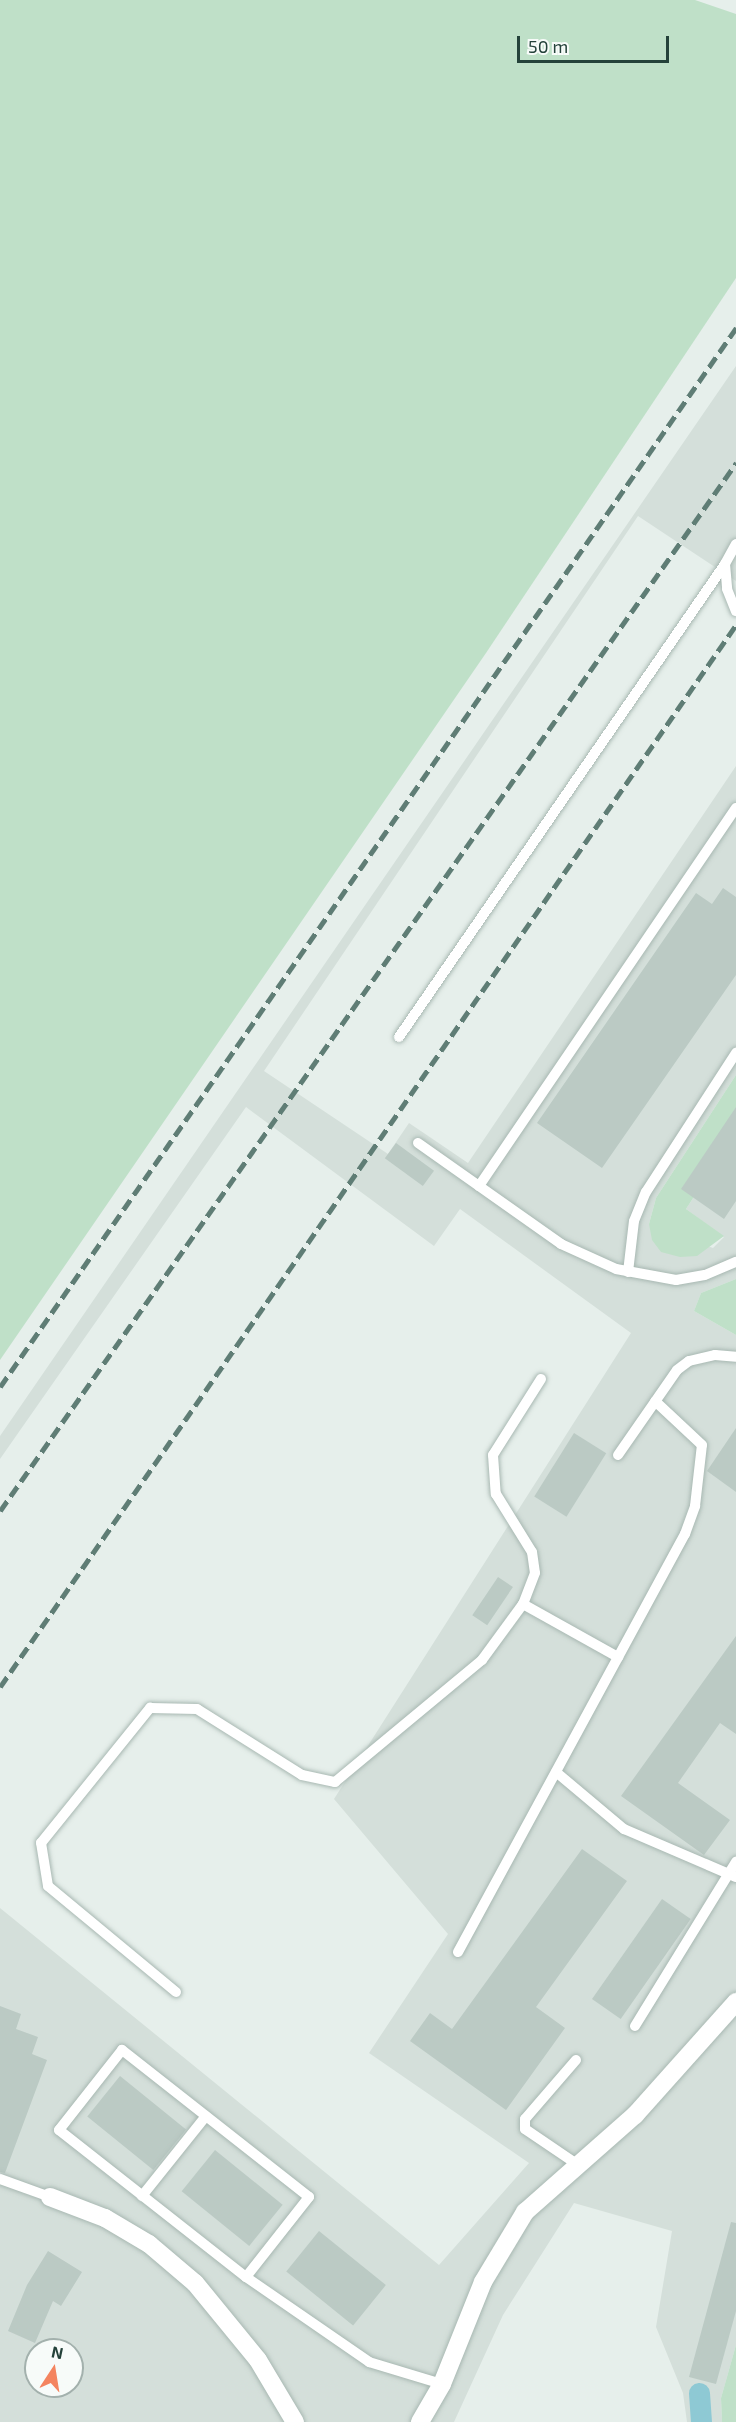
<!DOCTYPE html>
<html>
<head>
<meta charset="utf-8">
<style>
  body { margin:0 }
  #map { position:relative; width:736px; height:2422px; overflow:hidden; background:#e6efeb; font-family:"Exo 2",sans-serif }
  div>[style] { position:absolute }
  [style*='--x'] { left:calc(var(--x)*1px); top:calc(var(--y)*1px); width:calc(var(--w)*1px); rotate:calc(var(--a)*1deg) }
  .built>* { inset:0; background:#d4dfda }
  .green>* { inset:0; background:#bfe0c8 }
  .canal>* { height:21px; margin:-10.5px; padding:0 10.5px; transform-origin:10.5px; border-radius:10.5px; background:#8ec9d4 }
  .building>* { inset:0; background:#bbcac4; transform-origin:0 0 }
  .roads { filter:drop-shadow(0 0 2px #a8b8b2) drop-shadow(0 0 2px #a8b8b2) }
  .lane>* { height:10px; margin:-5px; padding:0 5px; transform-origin:5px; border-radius:5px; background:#fff }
  .street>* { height:18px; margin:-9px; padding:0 9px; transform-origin:9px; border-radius:9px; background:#fff }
  .rail>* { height:4.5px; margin-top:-2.25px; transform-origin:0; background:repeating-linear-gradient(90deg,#5f7d75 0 12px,transparent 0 18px) }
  span { translate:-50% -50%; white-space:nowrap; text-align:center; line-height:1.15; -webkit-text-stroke:5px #f7fbf9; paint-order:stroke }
  .north { position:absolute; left:24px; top:2338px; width:60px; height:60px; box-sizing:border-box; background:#f7fbf9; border:2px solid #a3b1ad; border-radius:50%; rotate:12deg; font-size:16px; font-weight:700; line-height:24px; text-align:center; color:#24423a }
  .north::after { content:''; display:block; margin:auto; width:21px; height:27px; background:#f4845f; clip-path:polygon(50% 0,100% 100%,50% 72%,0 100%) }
  .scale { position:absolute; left:517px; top:36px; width:152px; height:27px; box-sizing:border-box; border:3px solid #24423a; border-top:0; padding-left:8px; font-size:18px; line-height:21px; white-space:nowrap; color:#24423a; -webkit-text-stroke:4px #f7fbf9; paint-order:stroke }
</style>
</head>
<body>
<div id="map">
  <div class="built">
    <i style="clip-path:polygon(evenodd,736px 366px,736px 581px,638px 516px,264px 1071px,388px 1154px,409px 1123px,468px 1163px,736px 766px,736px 1075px,656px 1198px,649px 1224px,713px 1248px,724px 1237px,686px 1209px,736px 1132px,736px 1279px,701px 1293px,694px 1311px,736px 1335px,736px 2345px,721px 2398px,722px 2422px,687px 2422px,683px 2393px,656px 2327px,672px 2231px,574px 2203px,503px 2315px,454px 2422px,0 2422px,0 1908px,439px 2265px,529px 2163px,369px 2053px,448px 1934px,334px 1799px,631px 1333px,460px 1209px,434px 1246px,246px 1107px,0 1459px,0 1436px,736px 366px,36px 2350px,72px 2350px,72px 2386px,36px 2386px,36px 2350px)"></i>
  </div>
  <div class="green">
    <i style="clip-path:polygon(0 0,695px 0,736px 14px,736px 278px,486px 653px,0 1360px)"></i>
    <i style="clip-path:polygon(736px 1075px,736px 1132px,686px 1209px,724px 1236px,697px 1256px,680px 1257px,661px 1252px,652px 1240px,649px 1224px,656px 1198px)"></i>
    <i style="clip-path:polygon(736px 1279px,736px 1335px,694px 1311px,701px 1293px)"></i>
    <i style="clip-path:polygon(736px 2345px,736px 2422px,722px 2422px,721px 2398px)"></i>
  </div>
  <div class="canal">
    <i style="--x:699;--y:2393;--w:29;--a:86"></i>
  </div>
  <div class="building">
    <i style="clip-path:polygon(723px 888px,736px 897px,736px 975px,602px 1168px,537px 1123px,696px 893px,712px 904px)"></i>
    <i style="clip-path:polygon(736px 1107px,736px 1201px,724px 1219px,681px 1189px)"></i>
    <i style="left:396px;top:1143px;width:47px;height:19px;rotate:36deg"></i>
    <i style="clip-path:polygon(736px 1428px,736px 1492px,707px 1471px)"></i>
    <i style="left:574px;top:1433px;width:38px;height:75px;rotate:32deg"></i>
    <i style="left:498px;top:1577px;width:18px;height:46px;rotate:34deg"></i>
    <i style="clip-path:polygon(736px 1636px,736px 1734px,720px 1723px,678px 1783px,730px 1820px,704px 1855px,621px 1796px)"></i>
    <i style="clip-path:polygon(582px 1849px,627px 1881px,536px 2007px,565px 2028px,506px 2110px,410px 2041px,430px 2013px,452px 2029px)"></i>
    <i style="left:662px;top:1899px;width:35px;height:122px;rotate:35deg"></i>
    <i style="clip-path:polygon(0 2006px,21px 2014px,16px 2029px,38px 2037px,32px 2054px,47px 2060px,5px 2173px,0 2172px)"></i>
    <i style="left:120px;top:2076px;width:85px;height:52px;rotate:39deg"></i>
    <i style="left:215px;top:2150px;width:87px;height:53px;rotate:39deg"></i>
    <i style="clip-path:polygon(731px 2222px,736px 2223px,736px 2311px,716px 2384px,689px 2377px)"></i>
    <i style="left:319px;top:2231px;width:86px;height:52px;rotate:39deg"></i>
    <i style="clip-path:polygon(48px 2251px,82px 2272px,61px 2306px,53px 2301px,35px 2343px,8px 2331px,27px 2285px)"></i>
  </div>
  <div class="roads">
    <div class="lane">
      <i style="--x:736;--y:544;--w:23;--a:119"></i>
      <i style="--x:725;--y:564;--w:25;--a:85"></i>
      <i style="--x:727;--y:589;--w:24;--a:68"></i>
      <i style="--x:399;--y:1037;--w:574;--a:-55.42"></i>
      <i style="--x:418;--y:1143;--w:175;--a:35.2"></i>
      <i style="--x:561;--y:1244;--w:60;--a:24.4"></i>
      <i style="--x:616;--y:1269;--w:61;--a:10.4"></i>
      <i style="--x:676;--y:1280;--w:29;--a:-10"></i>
      <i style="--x:705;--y:1275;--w:34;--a:-23"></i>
      <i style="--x:479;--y:1186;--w:457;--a:-55.8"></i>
      <i style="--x:628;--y:1272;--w:51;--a:-83.3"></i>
      <i style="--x:634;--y:1221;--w:31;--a:-68"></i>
      <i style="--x:646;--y:1192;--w:166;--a:-57.1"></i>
      <i style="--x:541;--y:1379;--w:90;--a:122.3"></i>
      <i style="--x:493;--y:1455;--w:39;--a:86"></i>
      <i style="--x:496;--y:1494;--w:68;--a:58.2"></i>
      <i style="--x:532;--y:1552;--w:21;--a:82"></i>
      <i style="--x:535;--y:1573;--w:33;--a:111"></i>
      <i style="--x:523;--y:1604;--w:109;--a:29.2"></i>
      <i style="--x:618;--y:1455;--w:103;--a:-55.2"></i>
      <i style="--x:677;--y:1370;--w:15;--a:-37"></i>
      <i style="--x:689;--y:1361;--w:27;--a:-13"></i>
      <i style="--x:715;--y:1355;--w:21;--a:5"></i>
      <i style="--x:556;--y:1772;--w:89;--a:40"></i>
      <i style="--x:624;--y:1829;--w:122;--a:23.2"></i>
      <i style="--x:458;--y:1952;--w:476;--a:-61.5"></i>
      <i style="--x:685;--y:1534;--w:30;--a:-70"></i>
      <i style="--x:695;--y:1506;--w:61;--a:-83.5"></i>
      <i style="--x:702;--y:1445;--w:64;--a:-136.9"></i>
      <i style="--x:176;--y:1992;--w:166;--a:-140.4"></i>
      <i style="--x:48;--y:1886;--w:44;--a:-99.2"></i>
      <i style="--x:41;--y:1843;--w:174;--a:-51.1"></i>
      <i style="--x:150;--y:1708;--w:47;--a:1.2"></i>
      <i style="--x:197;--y:1709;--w:124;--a:32.2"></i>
      <i style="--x:302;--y:1775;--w:34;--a:12"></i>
      <i style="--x:335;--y:1782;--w:191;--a:-39.7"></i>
      <i style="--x:482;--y:1660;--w:69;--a:-53.8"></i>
      <i style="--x:635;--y:2026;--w:193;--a:-58.4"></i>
      <i style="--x:576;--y:2060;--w:78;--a:130.8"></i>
      <i style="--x:525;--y:2119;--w:10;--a:90"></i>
      <i style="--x:525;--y:2129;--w:64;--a:34.2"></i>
      <i style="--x:0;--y:2179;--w:53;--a:19.8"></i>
      <i style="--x:142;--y:2196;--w:102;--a:-51.3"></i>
      <i style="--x:246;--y:2277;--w:102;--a:-51.8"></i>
      <i style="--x:309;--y:2197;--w:238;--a:-141.8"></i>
      <i style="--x:122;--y:2050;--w:102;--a:128.2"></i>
      <i style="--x:59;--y:2130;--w:238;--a:38.2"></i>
      <i style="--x:246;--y:2277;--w:150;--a:34.6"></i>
      <i style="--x:369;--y:2362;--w:76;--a:16.8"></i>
    </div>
    <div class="street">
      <i style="--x:50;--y:2197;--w:59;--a:20.9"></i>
      <i style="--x:105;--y:2218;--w:51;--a:30.6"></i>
      <i style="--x:149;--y:2244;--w:60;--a:40.3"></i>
      <i style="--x:195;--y:2283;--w:99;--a:50.7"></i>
      <i style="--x:258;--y:2360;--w:72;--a:59.2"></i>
      <i style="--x:420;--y:2422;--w:44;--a:-59.9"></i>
      <i style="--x:442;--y:2384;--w:110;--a:-68.1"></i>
      <i style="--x:483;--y:2282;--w:82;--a:-59"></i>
      <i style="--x:525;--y:2212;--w:147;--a:-41.4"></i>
      <i style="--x:635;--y:2115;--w:152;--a:-48.2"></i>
    </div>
  </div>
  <div class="rail">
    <i style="--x:0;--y:1387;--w:1290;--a:-55.2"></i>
    <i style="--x:0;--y:1511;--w:1281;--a:-54.92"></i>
    <i style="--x:0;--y:1687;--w:1292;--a:-55.28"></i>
  </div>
  <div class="north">N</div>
  <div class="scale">50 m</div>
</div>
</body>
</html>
